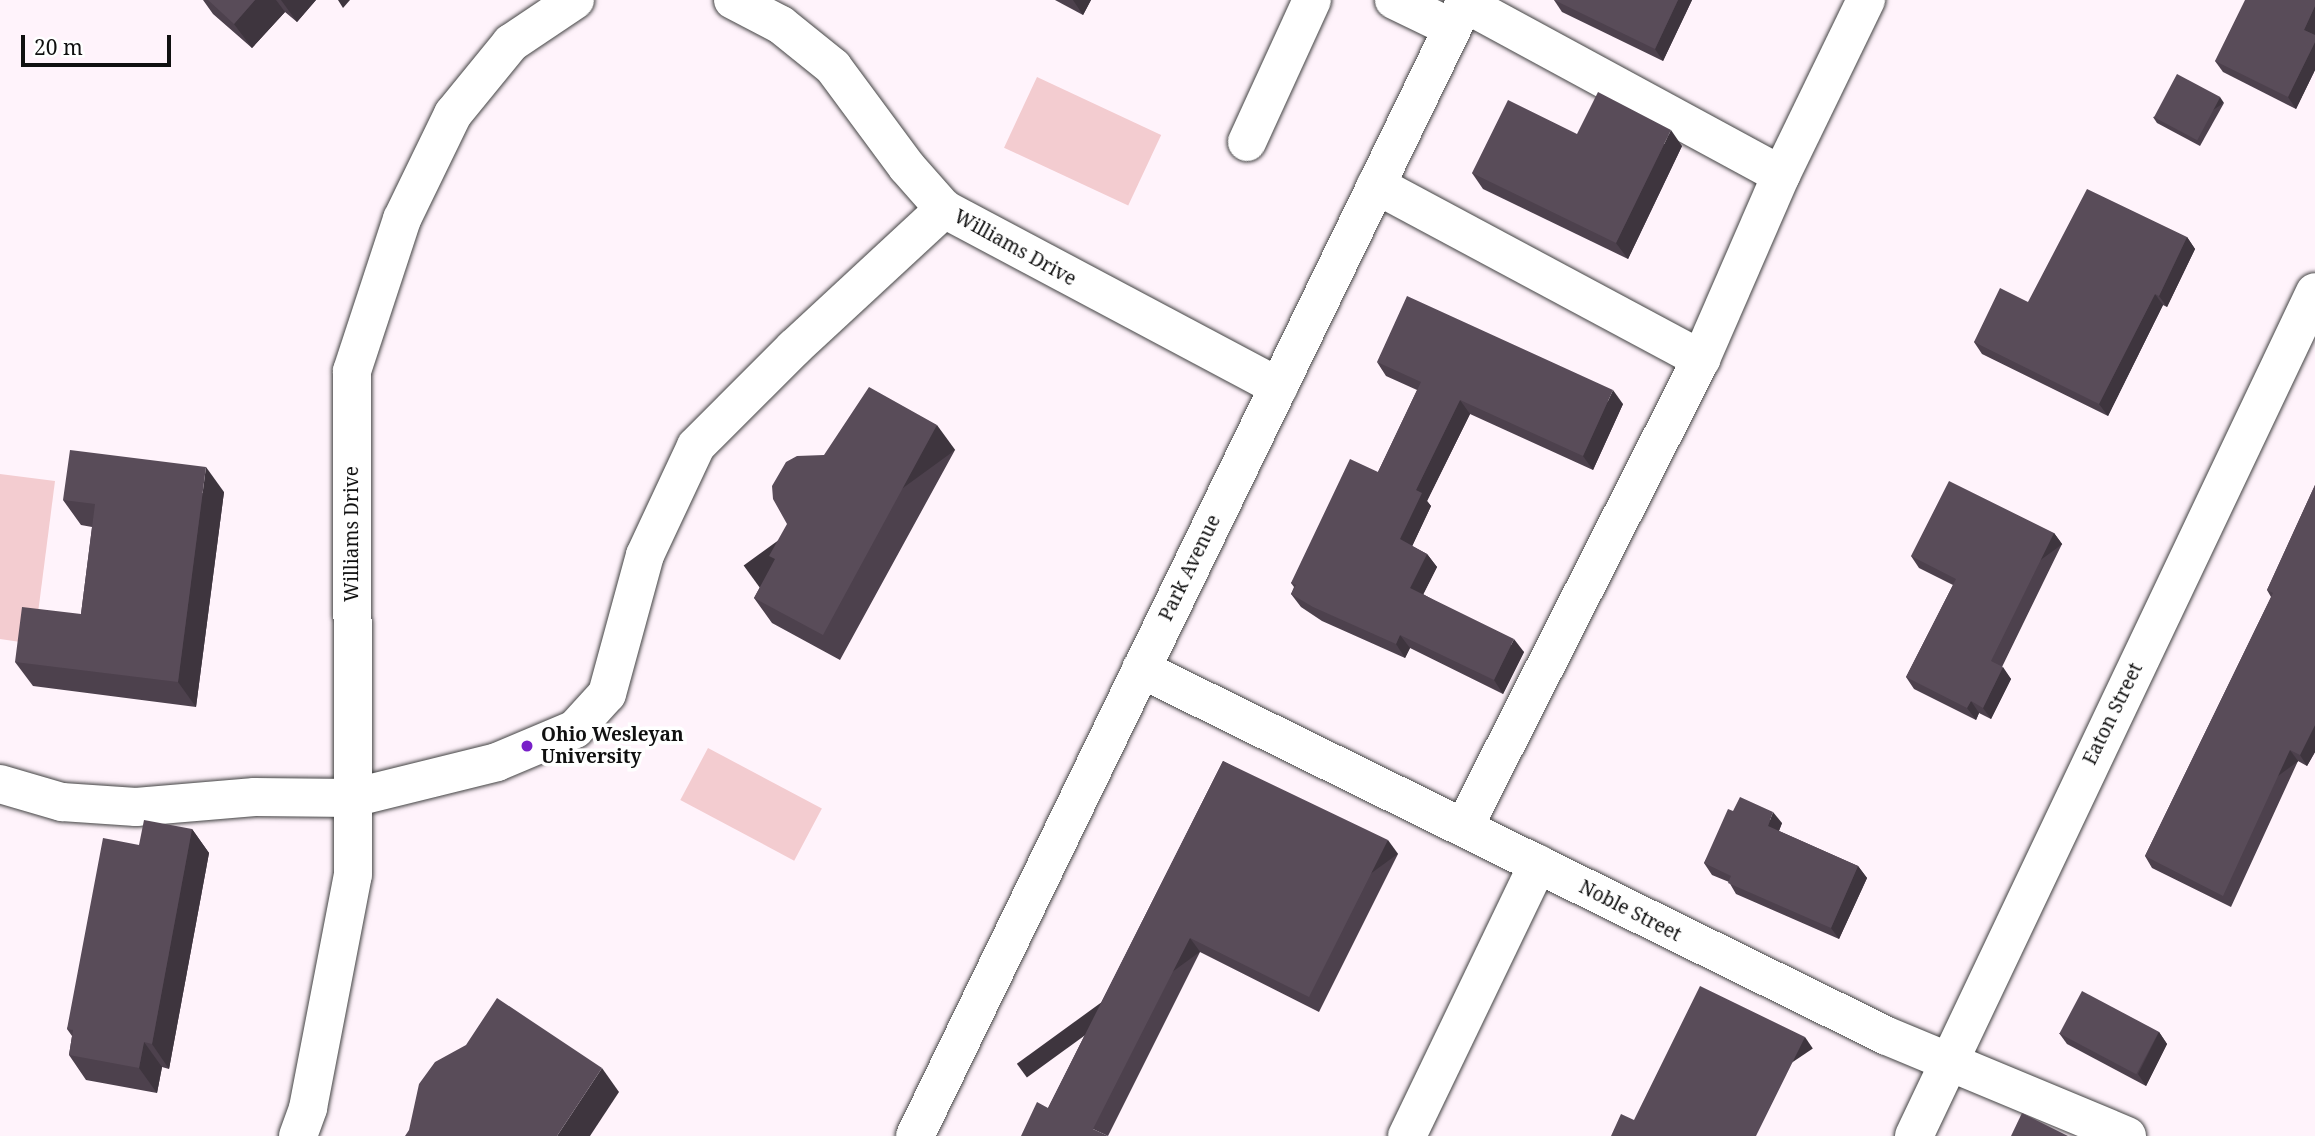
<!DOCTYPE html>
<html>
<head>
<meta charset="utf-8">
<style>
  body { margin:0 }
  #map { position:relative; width:2315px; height:1136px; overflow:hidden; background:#fff3fb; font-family:"Noto Serif",serif }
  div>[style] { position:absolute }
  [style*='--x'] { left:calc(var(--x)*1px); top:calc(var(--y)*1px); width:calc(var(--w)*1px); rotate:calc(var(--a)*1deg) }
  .pitch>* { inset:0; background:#f3ccd0; transform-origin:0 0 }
  .roads { filter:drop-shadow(0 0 2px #434343) drop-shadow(0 0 2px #434343) }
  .minor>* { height:38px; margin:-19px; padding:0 19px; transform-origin:19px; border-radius:19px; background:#fff }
  .wall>* { inset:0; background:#4d414d }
  .shaded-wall>* { inset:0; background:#3e353e; transform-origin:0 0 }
  .building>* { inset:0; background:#594c59; transform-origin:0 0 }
  .dots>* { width:19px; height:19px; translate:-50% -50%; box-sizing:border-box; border:4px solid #fff; border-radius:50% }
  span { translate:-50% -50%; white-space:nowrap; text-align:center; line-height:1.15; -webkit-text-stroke:7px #fff; paint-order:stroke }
  .street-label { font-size:19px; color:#101010 }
  .poi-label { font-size:19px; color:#101010; font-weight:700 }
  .left { translate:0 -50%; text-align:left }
  .scale { position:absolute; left:21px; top:35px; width:150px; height:32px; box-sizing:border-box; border:4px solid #101010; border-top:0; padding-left:9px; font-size:21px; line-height:24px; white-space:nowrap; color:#101010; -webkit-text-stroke:5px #fff; paint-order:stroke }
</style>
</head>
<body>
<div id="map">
  <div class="pitch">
    <i style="left:1037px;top:77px;width:137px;height:78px;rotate:25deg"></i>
    <i style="clip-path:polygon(0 474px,55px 481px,34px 644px,0 639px)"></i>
    <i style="left:708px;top:748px;width:129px;height:59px;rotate:28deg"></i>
  </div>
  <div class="roads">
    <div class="minor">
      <i style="--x:733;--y:0;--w:54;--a:27.5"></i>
      <i style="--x:781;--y:25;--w:67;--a:38.9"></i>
      <i style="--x:833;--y:67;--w:124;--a:53.5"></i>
      <i style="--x:907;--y:167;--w:56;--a:48.6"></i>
      <i style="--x:944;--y:209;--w:379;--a:28"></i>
      <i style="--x:1394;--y:0;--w:64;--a:25.8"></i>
      <i style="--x:1247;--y:142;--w:156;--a:-65.4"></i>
      <i style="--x:1781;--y:175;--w:195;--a:-64.1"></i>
      <i style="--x:1376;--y:185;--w:369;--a:28.2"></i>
      <i style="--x:1141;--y:669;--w:831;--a:26.2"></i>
      <i style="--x:1887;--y:1036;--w:260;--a:22.6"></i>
      <i style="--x:0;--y:784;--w:65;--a:16.2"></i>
      <i style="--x:62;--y:802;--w:74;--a:3.9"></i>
      <i style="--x:136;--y:807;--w:119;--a:-4.8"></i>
      <i style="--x:255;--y:797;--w:97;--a:0.6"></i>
      <i style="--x:352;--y:798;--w:149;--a:-13.9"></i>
      <i style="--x:497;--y:762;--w:85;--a:-22.9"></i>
      <i style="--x:575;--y:729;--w:47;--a:-47.6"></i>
      <i style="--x:607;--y:694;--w:144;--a:-74.7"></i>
      <i style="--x:645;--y:555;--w:120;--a:-64.9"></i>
      <i style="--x:696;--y:446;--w:139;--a:-45"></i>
      <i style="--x:794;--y:348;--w:205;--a:-42.8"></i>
      <i style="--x:1464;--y:827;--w:525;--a:-63.14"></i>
      <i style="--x:1701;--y:359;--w:201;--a:-66.5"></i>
      <i style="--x:1781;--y:175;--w:361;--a:-151.5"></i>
      <i style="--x:298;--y:1136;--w:30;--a:-70"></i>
      <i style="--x:308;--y:1108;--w:237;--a:-79.1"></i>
      <i style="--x:353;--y:875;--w:504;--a:-90.11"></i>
      <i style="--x:352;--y:371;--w:160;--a:-71.8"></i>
      <i style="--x:402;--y:219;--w:117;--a:-64.1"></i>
      <i style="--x:453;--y:114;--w:92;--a:-50.8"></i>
      <i style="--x:511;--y:43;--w:77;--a:-33.9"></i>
      <i style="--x:915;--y:1136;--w:1263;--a:-64.12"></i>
      <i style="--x:1407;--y:1136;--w:302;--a:-64.3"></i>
      <i style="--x:1914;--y:1136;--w:934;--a:-64.59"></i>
    </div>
  </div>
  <div class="wall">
    <i style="clip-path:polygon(203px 0,316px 0,297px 22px,285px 12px,252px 48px,213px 14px)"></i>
    <i style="clip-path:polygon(1055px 0,1091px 0,1083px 15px)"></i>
    <i style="clip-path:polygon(1554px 0,1692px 0,1663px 61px,1562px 12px)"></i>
    <i style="clip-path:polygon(2315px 0,2315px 70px,2296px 109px,2223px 72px,2215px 61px)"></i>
    <i style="clip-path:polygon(2224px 103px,2200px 146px,2157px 123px,2153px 117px)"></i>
    <i style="clip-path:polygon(1577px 134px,1682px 146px,1628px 259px,1483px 189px,1472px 173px)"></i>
    <i style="clip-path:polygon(2187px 237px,2195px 249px,2167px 307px,2163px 305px,2108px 416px,1982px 354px,1974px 342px,2028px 302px)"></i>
    <i style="clip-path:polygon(1377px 362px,1623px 404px,1593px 470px,1470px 414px,1427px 501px,1431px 506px,1412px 546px,1427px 554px,1437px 567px,1423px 594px,1524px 652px,1503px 694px,1410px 648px,1405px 658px,1322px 621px,1301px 607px,1291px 594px,1294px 587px,1291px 583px,1378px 472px,1417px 390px,1386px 376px)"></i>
    <i style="clip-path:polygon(955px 450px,840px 660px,772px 623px,754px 598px,774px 562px,769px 556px)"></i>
    <i style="clip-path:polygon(2315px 485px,2315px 752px,2307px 766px,2298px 761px,2231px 907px,2152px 868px,2145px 856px,2271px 597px,2267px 590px)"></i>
    <i style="clip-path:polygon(224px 492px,196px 707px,33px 686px,15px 662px,81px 614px,92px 527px,81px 525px,63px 500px)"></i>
    <i style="clip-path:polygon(2054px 533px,2062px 544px,2002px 667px,2011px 679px,1991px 719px,1979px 713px,1976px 720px,1914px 689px,1906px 677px,1953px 585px,1919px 568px,1911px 556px)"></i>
    <i style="clip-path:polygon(1223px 761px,1398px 854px,1319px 1012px,1200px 952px,1108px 1136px,1048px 1108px)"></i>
    <i style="clip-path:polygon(1733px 811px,1782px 823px,1779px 831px,1858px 866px,1867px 878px,1839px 939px,1736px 894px,1729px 882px,1712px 875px,1704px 863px)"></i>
    <i style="clip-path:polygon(192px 829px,209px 853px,169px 1069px,162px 1067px,157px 1093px,86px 1080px,69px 1055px,72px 1036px,67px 1029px,139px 845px)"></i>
    <i style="clip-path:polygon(2159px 1032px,2167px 1044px,2146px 1086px,2067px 1044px,2059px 1033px)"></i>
  </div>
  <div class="shaded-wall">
    <i style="clip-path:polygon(255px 0,276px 0,285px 12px,252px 48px,234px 24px)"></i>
    <i style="clip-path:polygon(281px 0,316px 0,297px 22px)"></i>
    <i style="clip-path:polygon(338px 0,350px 0,343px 8px)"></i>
    <i style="clip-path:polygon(1073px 0,1091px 0,1083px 15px)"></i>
    <i style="clip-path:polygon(1678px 0,1692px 0,1663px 61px,1655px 49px)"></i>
    <i style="clip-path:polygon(2315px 6px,2315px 35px,2304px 30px)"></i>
    <i style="clip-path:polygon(2315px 42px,2315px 70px,2296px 109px,2288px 97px)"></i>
    <i style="left:2220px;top:97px;width:7px;height:49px;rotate:56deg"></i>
    <i style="clip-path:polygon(1671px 130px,1682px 146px,1628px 259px,1616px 243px)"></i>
    <i style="clip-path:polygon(2187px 237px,2195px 249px,2167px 307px,2159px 296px)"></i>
    <i style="clip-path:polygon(2155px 294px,2163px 305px,2108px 416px,2099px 404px)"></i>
    <i style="clip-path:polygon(1613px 390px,1623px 404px,1593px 470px,1583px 456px)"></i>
    <i style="clip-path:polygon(1460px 400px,1470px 414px,1427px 501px,1431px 506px,1409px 553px,1400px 539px,1416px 490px)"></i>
    <i style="left:937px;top:425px;width:31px;height:239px;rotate:54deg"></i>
    <i style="clip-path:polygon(206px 467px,224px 492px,196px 707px,178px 682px)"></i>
    <i style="left:2054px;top:533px;width:14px;height:143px;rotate:54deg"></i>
    <i style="clip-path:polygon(1427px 554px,1437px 567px,1420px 601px,1410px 588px)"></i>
    <i style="clip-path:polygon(1400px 635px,1410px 648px,1405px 658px,1396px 644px)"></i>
    <i style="clip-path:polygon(1514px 639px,1524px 652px,1503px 694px,1494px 680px)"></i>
    <i style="clip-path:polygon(2003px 667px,2011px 679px,1991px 719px,1983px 708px)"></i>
    <i style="clip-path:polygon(1971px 701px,1979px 713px,1976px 720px,1967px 708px)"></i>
    <i style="clip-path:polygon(2315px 725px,2315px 752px,2307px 766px,2300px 755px)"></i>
    <i style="left:2290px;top:750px;width:14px;height:161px;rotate:54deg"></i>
    <i style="clip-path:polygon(1773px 812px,1782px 823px,1776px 838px,1768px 826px)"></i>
    <i style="clip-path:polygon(192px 829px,209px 853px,169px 1069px,152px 1044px)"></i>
    <i style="left:1388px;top:840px;width:17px;height:176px;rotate:54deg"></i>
    <i style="clip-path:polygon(1858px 866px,1867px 878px,1839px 939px,1831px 928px)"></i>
    <i style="left:1190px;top:938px;width:17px;height:214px;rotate:54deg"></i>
    <i style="clip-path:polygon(2159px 1032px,2167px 1044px,2146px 1086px,2138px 1074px)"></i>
    <i style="left:1805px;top:1037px;width:14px;height:110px;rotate:56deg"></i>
    <i style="clip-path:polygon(144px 1042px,162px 1067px,157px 1093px,139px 1068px)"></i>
    <i style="clip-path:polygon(602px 1068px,619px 1092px,590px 1136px,557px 1136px)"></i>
  </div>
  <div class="building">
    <i style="clip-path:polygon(208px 0,255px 0,234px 24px)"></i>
    <i style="clip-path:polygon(1554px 0,1678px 0,1655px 49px)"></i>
    <i style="clip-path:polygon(2245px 0,2315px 0,2315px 6px,2304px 30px,2315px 35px,2315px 42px,2288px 97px,2215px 61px)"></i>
    <i style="left:2177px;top:74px;width:49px;height:49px;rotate:28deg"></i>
    <i style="clip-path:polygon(1598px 92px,1671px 130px,1616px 243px,1472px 173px,1508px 100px,1577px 134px)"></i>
    <i style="clip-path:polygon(2087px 189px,2187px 237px,2159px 296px,2155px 294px,2099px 404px,1974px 342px,2000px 288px,2028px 302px)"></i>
    <i style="clip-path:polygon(1407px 296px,1613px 390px,1583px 456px,1460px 400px,1416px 490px,1422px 493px,1400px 539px,1427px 554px,1410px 588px,1514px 639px,1494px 680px,1400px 635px,1396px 644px,1313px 607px,1291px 594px,1296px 585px,1291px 583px,1350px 459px,1378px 472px,1421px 382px,1377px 362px)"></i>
    <i style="clip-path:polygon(869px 387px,937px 425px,823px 635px,754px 598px,775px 559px,769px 556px,787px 524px,773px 499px,772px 486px,786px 462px,797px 456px,824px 455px)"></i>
    <i style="clip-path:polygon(70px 450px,206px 467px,178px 682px,15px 662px,22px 607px,81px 614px,95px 504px,63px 500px)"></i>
    <i style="clip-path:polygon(1949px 481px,2054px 533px,1991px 661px,2003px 667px,1983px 708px,1971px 701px,1967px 708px,1906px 677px,1956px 579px,1911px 556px)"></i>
    <i style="clip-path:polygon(2315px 485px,2315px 725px,2300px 755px,2290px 750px,2223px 896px,2145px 856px,2273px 593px,2267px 590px)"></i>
    <i style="clip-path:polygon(1223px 761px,1388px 840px,1309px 997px,1190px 938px,1093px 1129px,1108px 1136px,1021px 1136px,1037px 1102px,1048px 1108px)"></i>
    <i style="clip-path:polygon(1740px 797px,1773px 812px,1768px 826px,1858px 866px,1831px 928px,1728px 883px,1731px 876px,1704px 863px,1728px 809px,1733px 811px)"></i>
    <i style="clip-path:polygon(144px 820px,192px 829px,152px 1044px,144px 1042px,139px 1068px,69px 1055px,73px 1030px,67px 1029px,103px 838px,139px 845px)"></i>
    <i style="clip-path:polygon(1700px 986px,1805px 1037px,1756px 1136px,1611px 1136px,1621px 1114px,1634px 1120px)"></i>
    <i style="left:2082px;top:991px;width:87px;height:48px;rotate:28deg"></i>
    <i style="clip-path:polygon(497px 998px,602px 1068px,557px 1136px,405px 1136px,409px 1130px,419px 1084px,435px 1062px,466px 1045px)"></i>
    <i style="clip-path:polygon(2022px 1113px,2068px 1136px,2011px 1136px)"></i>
  </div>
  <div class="dots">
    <i style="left:527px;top:746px;background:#7820c8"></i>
  </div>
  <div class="street-label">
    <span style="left:1015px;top:248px;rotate:29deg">Williams Drive</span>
    <span style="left:352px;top:534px;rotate:-90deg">Williams Drive</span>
    <span style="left:1190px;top:568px;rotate:-64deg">Park Avenue</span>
    <span style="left:2113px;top:714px;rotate:-64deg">Eaton Street</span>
    <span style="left:1630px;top:911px;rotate:27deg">Noble Street</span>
  </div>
  <div class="poi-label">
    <span class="left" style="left:541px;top:746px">Ohio Wesleyan<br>University</span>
  </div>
  <div class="scale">20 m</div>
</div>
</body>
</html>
